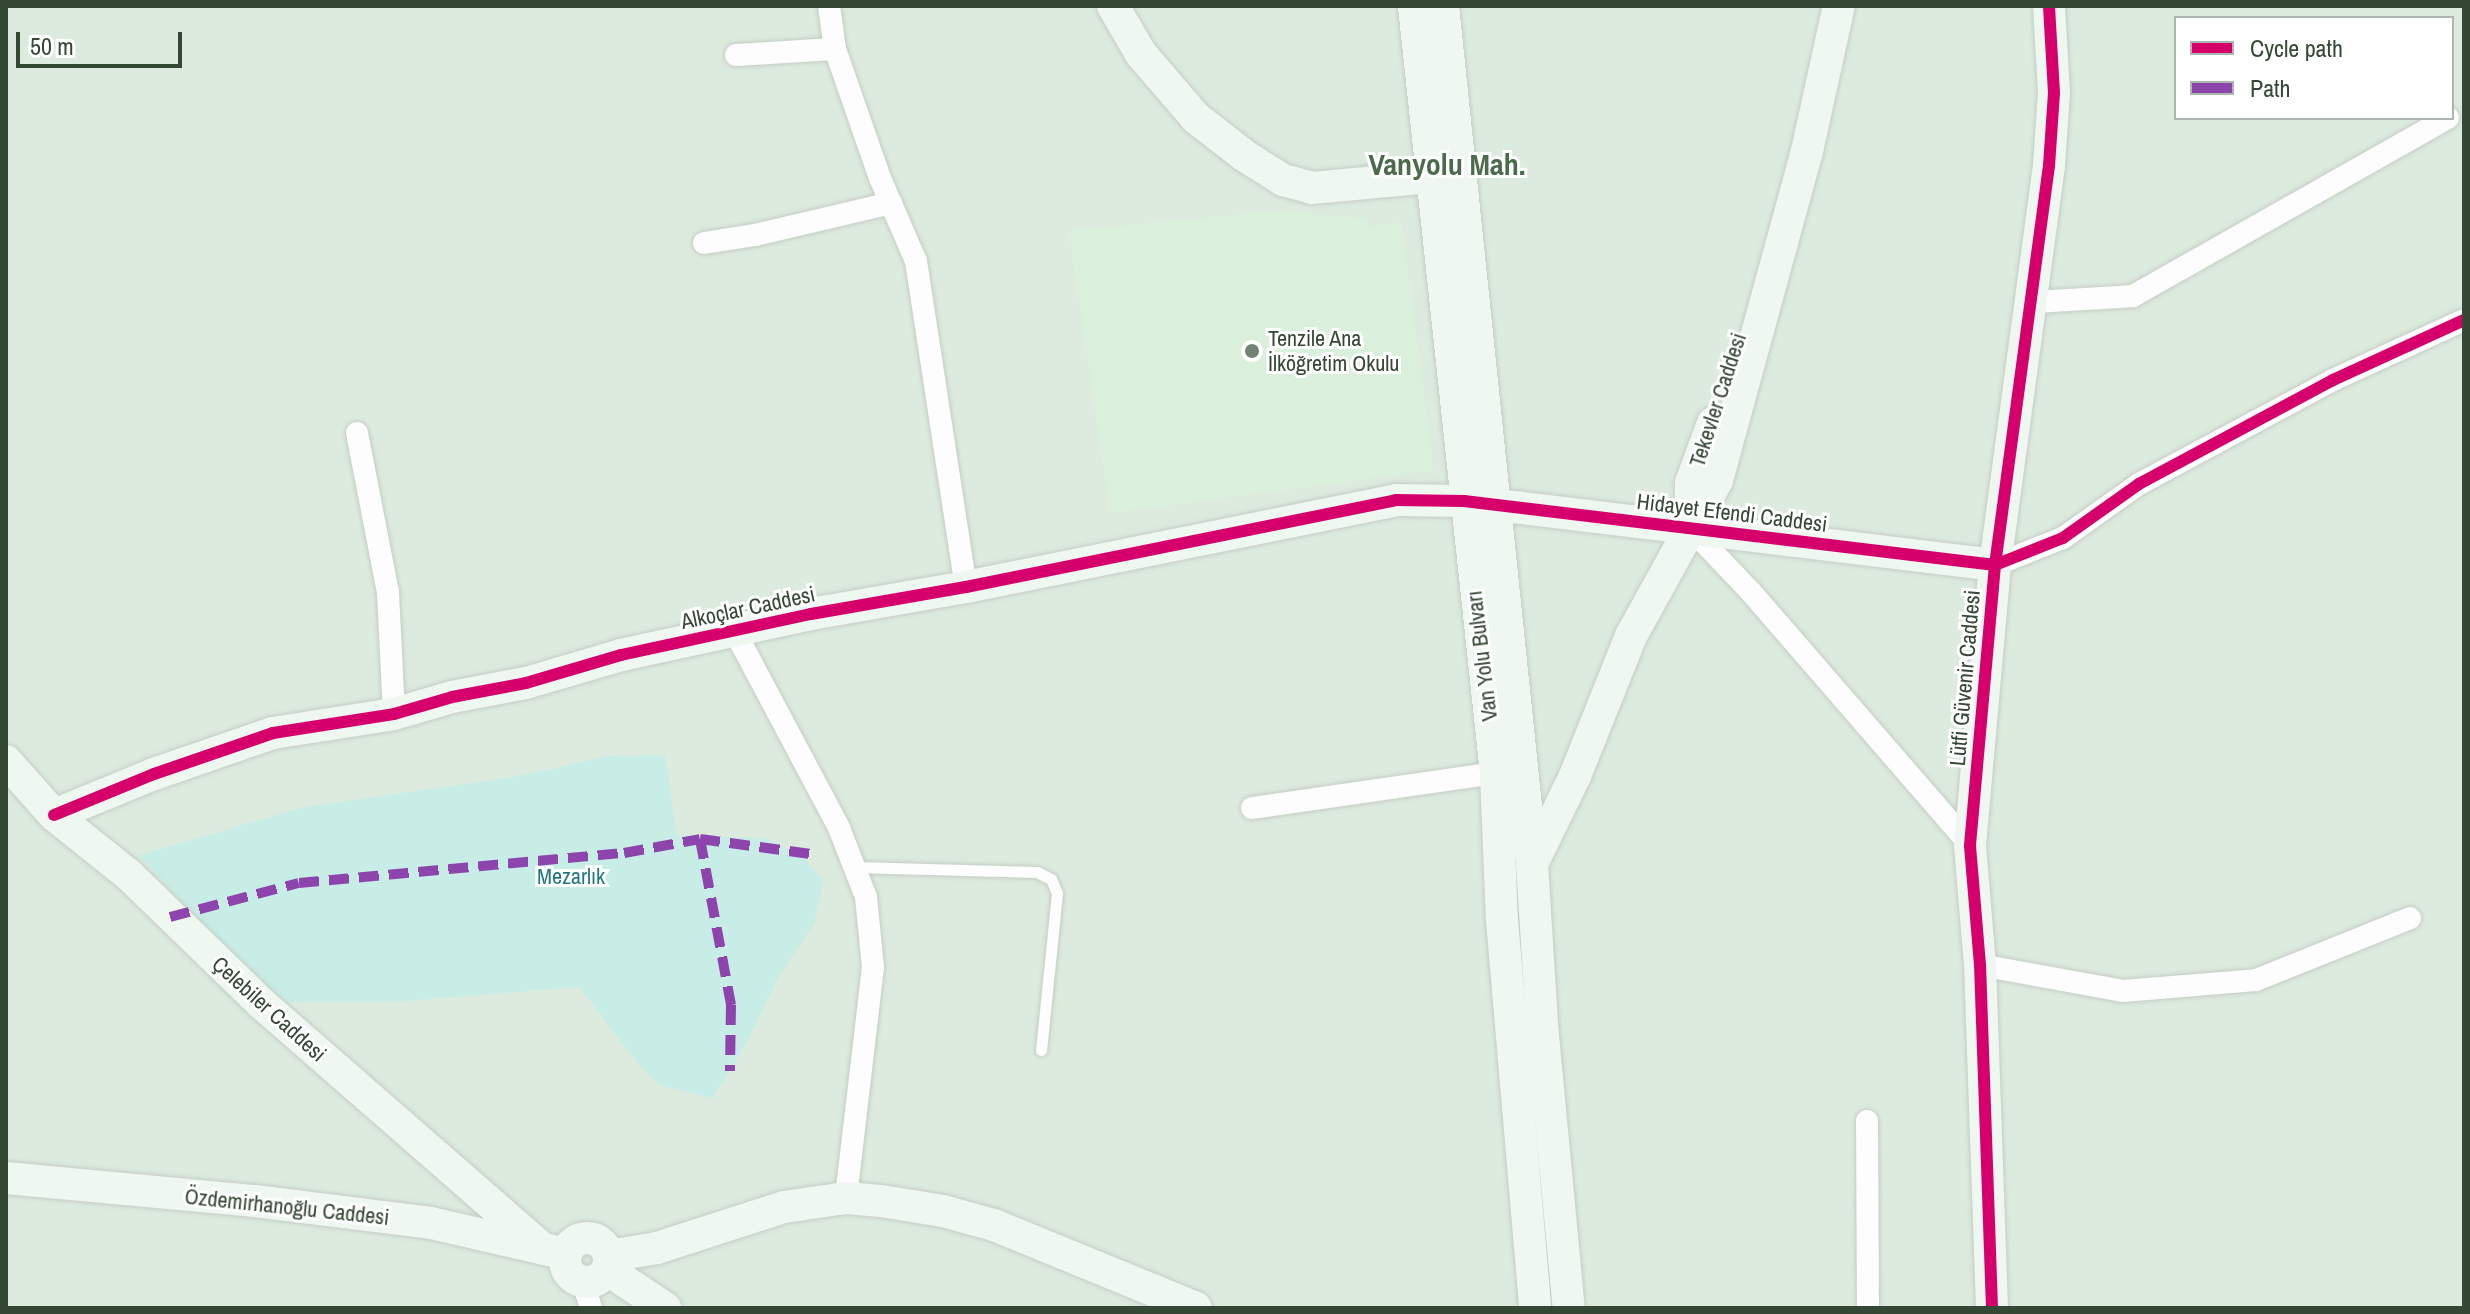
<!DOCTYPE html>
<html>
<head>
<meta charset="utf-8">
<style>
  body { margin:0 }
  #map { position:relative; width:2470px; height:1314px; overflow:hidden; background:#eaf0ea; font-family:"Archivo Narrow",sans-serif }
  div>[style] { position:absolute }
  [style*='--x'] { left:calc(var(--x)*1px); top:calc(var(--y)*1px); width:calc(var(--w)*1px); rotate:calc(var(--a)*1deg) }
  .residential>* { inset:0; background:#ddebde }
  .education>* { inset:0; background:#dbefdd }
  .green>* { inset:0; background:#c8ede6 }
  .roads { filter:drop-shadow(0 0 2px #c6cdc6) drop-shadow(0 0 2px #c6cdc6) }
  .lane>* { height:11px; margin:-5.5px; padding:0 5.5px; transform-origin:5.5px; border-radius:5.5px; background:#fcfdfc }
  .street>* { height:22px; margin:-11px; padding:0 11px; transform-origin:11px; border-radius:11px; background:#fcfdfc }
  .secondary>* { height:32px; margin:-16px; padding:0 16px; transform-origin:16px; border-radius:16px; background:#eef7f0 }
  .secondary>.ring { margin:-16px; padding:0; box-sizing:content-box; background:none; border:32px solid #eef7f0; border-radius:50% }
  .quiet>* { height:10px; margin-top:-5px; transform-origin:0; background:repeating-linear-gradient(90deg,#8e44ad 0 20px,transparent 0 30px) }
  .cycleway>* { height:12px; margin:-6px; padding:0 6px; transform-origin:6px; border-radius:6px; background:#d6006c }
  .dots>* { width:22px; height:22px; translate:-50% -50%; box-sizing:border-box; border:4px solid #fff; border-radius:50% }
  span { translate:-50% -50%; white-space:nowrap; text-align:center; line-height:1.15; -webkit-text-stroke:6px #fff; paint-order:stroke }
  .poi-label { font-size:22px; color:#354735 }
  .left { translate:0 -50%; text-align:left }
  .street-label { font-size:22px; color:#354735 }
  .park-label { font-size:22px; color:#24797d }
  .district-label { font-size:30px; color:#4b6b4c; font-weight:700 }
  .frame { position:absolute; inset:0; border:8px solid #354735; pointer-events:none }
  .legend { position:absolute; left:2174px; top:16px; width:280px; height:104px; box-sizing:border-box; background:#fff; border:2px solid #aeb5ae; margin:0; padding:10px 14px; list-style:none; font-size:24px; color:#354735 }
  .legend li { display:flex; align-items:center; gap:16px; height:40px }
  .legend b { width:40px; border:2px solid #aeb5ae }
  .scale { position:absolute; left:16px; top:32px; width:166px; height:36px; box-sizing:border-box; border:4px solid #354735; border-top:0; padding-left:10px; font-size:24px; line-height:28px; white-space:nowrap; color:#354735; -webkit-text-stroke:6px #fff; paint-order:stroke }
</style>
</head>
<body>
<div id="map">
  <div class="residential">
    <i style="clip-path:polygon(evenodd,6px 6px,2464px 6px,2464px 1308px,6px 1308px,6px 6px,2176px 18px,2452px 18px,2452px 118px,2176px 118px,2176px 18px)"></i>
  </div>
  <div class="education">
    <i style="clip-path:polygon(1284px 210px,1366px 219px,1367px 227px,1401px 222px,1434px 470px,1110px 513px,1069px 231px)"></i>
  </div>
  <div class="green">
    <i style="clip-path:polygon(665px 755px,677px 835px,765px 838px,802px 856px,823px 880px,815px 923px,778px 978px,745px 1046px,712px 1098px,659px 1085px,640px 1066px,579px 987px,394px 1002px,276px 1002px,139px 855px,304px 807px,514px 777px,608px 756px)"></i>
  </div>
  <div class="roads">
    <div class="lane">
      <i style="--x:855;--y:867;--w:182;--a:1.6"></i>
      <i style="--x:1037;--y:872;--w:16;--a:27"></i>
      <i style="--x:1051;--y:879;--w:15;--a:67"></i>
      <i style="--x:1057;--y:893;--w:158;--a:95.8"></i>
    </div>
    <div class="street">
      <i style="--x:829;--y:6;--w:43;--a:82.1"></i>
      <i style="--x:835;--y:49;--w:137;--a:70.8"></i>
      <i style="--x:880;--y:178;--w:90;--a:66.6"></i>
      <i style="--x:916;--y:261;--w:330;--a:81.3"></i>
      <i style="--x:736;--y:55;--w:99;--a:-3.5"></i>
      <i style="--x:704;--y:243;--w:52;--a:-8.9"></i>
      <i style="--x:755;--y:235;--w:140;--a:-13.2"></i>
      <i style="--x:2033;--y:302;--w:100;--a:-3.4"></i>
      <i style="--x:2133;--y:296;--w:362;--a:-29.5"></i>
      <i style="--x:357;--y:433;--w:162;--a:79"></i>
      <i style="--x:388;--y:592;--w:122;--a:87.2"></i>
      <i style="--x:1690;--y:528;--w:88;--a:46.4"></i>
      <i style="--x:1751;--y:592;--w:335;--a:49.1"></i>
      <i style="--x:1995;--y:565;--w:73;--a:-21.7"></i>
      <i style="--x:2063;--y:538;--w:93;--a:-35.4"></i>
      <i style="--x:2139;--y:484;--w:220;--a:-28.2"></i>
      <i style="--x:2333;--y:380;--w:144;--a:-24.6"></i>
      <i style="--x:735;--y:632;--w:222;--a:62"></i>
      <i style="--x:839;--y:828;--w:74;--a:68.6"></i>
      <i style="--x:866;--y:897;--w:70;--a:84.3"></i>
      <i style="--x:873;--y:967;--w:233;--a:96.7"></i>
      <i style="--x:1252;--y:808;--w:246;--a:-8.2"></i>
      <i style="--x:1980;--y:965;--w:145;--a:10.3"></i>
      <i style="--x:2123;--y:991;--w:133;--a:-4.7"></i>
      <i style="--x:2256;--y:980;--w:166;--a:-21.9"></i>
      <i style="--x:1867;--y:1121;--w:187;--a:89.7"></i>
      <i style="--x:583;--y:1282;--w:27;--a:73"></i>
    </div>
    <div class="secondary">
      <i style="--x:1113;--y:6;--w:56;--a:59.7"></i>
      <i style="--x:1141;--y:54;--w:84;--a:49.3"></i>
      <i style="--x:1196;--y:118;--w:62;--a:37.8"></i>
      <i style="--x:1245;--y:156;--w:45;--a:32.3"></i>
      <i style="--x:1283;--y:180;--w:30;--a:15"></i>
      <i style="--x:1312;--y:188;--w:119;--a:-5.3"></i>
      <i style="--x:1414;--y:6;--w:771;--a:83.9"></i>
      <i style="--x:1496;--y:773;--w:147;--a:87.7"></i>
      <i style="--x:1502;--y:920;--w:389;--a:85.1"></i>
      <i style="--x:1443;--y:6;--w:863;--a:84.08"></i>
      <i style="--x:1532;--y:864;--w:161;--a:86.4"></i>
      <i style="--x:1542;--y:1025;--w:284;--a:84.6"></i>
      <i style="--x:1690;--y:517;--w:34;--a:-88"></i>
      <i style="--x:1691;--y:483;--w:64;--a:-69.9"></i>
      <i style="--x:6;--y:761;--w:72;--a:48.4"></i>
      <i style="--x:54;--y:815;--w:96;--a:38.7"></i>
      <i style="--x:129;--y:875;--w:184;--a:44.1"></i>
      <i style="--x:261;--y:1003;--w:373;--a:41.1"></i>
      <i style="--x:54;--y:815;--w:108;--a:-22.3"></i>
      <i style="--x:154;--y:774;--w:126;--a:-19"></i>
      <i style="--x:273;--y:733;--w:122;--a:-8.9"></i>
      <i style="--x:394;--y:714;--w:60;--a:-16.3"></i>
      <i style="--x:452;--y:697;--w:75;--a:-10.7"></i>
      <i style="--x:526;--y:683;--w:99;--a:-16.4"></i>
      <i style="--x:621;--y:655;--w:194;--a:-12.2"></i>
      <i style="--x:811;--y:614;--w:157;--a:-9.9"></i>
      <i style="--x:966;--y:587;--w:439;--a:-11.4"></i>
      <i style="--x:1396;--y:500;--w:68;--a:0.8"></i>
      <i style="--x:1464;--y:501;--w:535;--a:6.87"></i>
      <i style="--x:1532;--y:864;--w:98;--a:-64"></i>
      <i style="--x:1575;--y:776;--w:151;--a:-68.2"></i>
      <i style="--x:1631;--y:636;--w:178;--a:-61.1"></i>
      <i style="--x:1717;--y:480;--w:341;--a:-74.7"></i>
      <i style="--x:1807;--y:151;--w:148;--a:-77.6"></i>
      <i style="--x:6;--y:1178;--w:250;--a:5.3"></i>
      <i style="--x:255;--y:1201;--w:177;--a:7.1"></i>
      <i style="--x:431;--y:1223;--w:139;--a:12.9"></i>
      <i class="ring" style="left:565px;top:1238px;width:12px;height:12px"></i>
      <i style="--x:609;--y:1256;--w:49;--a:-9.5"></i>
      <i style="--x:657;--y:1248;--w:133;--a:-17.9"></i>
      <i style="--x:784;--y:1207;--w:63;--a:-8.3"></i>
      <i style="--x:846;--y:1198;--w:35;--a:5"></i>
      <i style="--x:881;--y:1201;--w:63;--a:9.2"></i>
      <i style="--x:943;--y:1211;--w:53;--a:15.4"></i>
      <i style="--x:994;--y:1225;--w:218;--a:22.3"></i>
      <i style="--x:608;--y:1270;--w:69;--a:33.7"></i>
      <i style="--x:1992;--y:1308;--w:343;--a:-92"></i>
      <i style="--x:1980;--y:965;--w:120;--a:-94.8"></i>
      <i style="--x:1970;--y:845;--w:281;--a:-84.9"></i>
      <i style="--x:1995;--y:565;--w:403;--a:-82.3"></i>
      <i style="--x:2049;--y:166;--w:73;--a:-86.1"></i>
      <i style="--x:2054;--y:93;--w:87;--a:-93.3"></i>
    </div>
  </div>
  <div class="quiet">
    <i style="--x:700;--y:839;--w:169;--a:79.4"></i>
    <i style="--x:731;--y:1005;--w:66;--a:90.9"></i>
    <i style="--x:170;--y:917;--w:133;--a:-14.8"></i>
    <i style="--x:299;--y:883;--w:326;--a:-5.3"></i>
    <i style="--x:624;--y:853;--w:77;--a:-10.4"></i>
    <i style="--x:700;--y:839;--w:112;--a:7.7"></i>
  </div>
  <div class="cycleway">
    <i style="--x:54;--y:815;--w:108;--a:-22.3"></i>
    <i style="--x:154;--y:774;--w:126;--a:-19"></i>
    <i style="--x:273;--y:733;--w:122;--a:-8.9"></i>
    <i style="--x:394;--y:714;--w:60;--a:-16.3"></i>
    <i style="--x:452;--y:697;--w:75;--a:-10.7"></i>
    <i style="--x:526;--y:683;--w:99;--a:-16.4"></i>
    <i style="--x:621;--y:655;--w:194;--a:-12.2"></i>
    <i style="--x:811;--y:614;--w:157;--a:-9.9"></i>
    <i style="--x:966;--y:587;--w:439;--a:-11.4"></i>
    <i style="--x:1396;--y:500;--w:68;--a:0.8"></i>
    <i style="--x:1464;--y:501;--w:535;--a:6.87"></i>
    <i style="--x:1995;--y:565;--w:73;--a:-21.7"></i>
    <i style="--x:2063;--y:538;--w:93;--a:-35.4"></i>
    <i style="--x:2139;--y:484;--w:220;--a:-28.2"></i>
    <i style="--x:2333;--y:380;--w:144;--a:-24.6"></i>
    <i style="--x:1992;--y:1308;--w:343;--a:-92"></i>
    <i style="--x:1980;--y:965;--w:120;--a:-94.8"></i>
    <i style="--x:1970;--y:845;--w:281;--a:-84.9"></i>
    <i style="--x:1995;--y:565;--w:403;--a:-82.3"></i>
    <i style="--x:2049;--y:166;--w:73;--a:-86.1"></i>
    <i style="--x:2054;--y:93;--w:87;--a:-93.3"></i>
  </div>
  <div class="dots">
    <i style="left:1252px;top:351px;background:#748274"></i>
  </div>
  <div class="poi-label">
    <span class="left" style="left:1268px;top:351px">Tenzile Ana<br>İlköğretim Okulu</span>
  </div>
  <div class="street-label">
    <span style="left:1718px;top:400px;rotate:-72deg">Tekevler Caddesi</span>
    <span style="left:1732px;top:513px;rotate:7deg">Hidayet Efendi Caddesi</span>
    <span style="left:748px;top:608px;rotate:-12deg">Alkoçlar Caddesi</span>
    <span style="left:1482px;top:656px;rotate:-97deg">Van Yolu Bulvarı</span>
    <span style="left:1965px;top:678px;rotate:-85deg">Lütfi Güvenir Caddesi</span>
    <span style="left:269px;top:1009px;rotate:42deg">Çelebiler Caddesi</span>
    <span style="left:287px;top:1207px;rotate:6deg">Özdemirhanoğlu Caddesi</span>
  </div>
  <div class="park-label">
    <span style="left:571px;top:877px">Mezarlık</span>
  </div>
  <div class="district-label">
    <span style="left:1447px;top:164px">Vanyolu Mah.</span>
  </div>
  <div class="frame"></div>
  <ul class="legend">
  <li><b style="height:10px;background:#d6006c"></b>Cycle path</li>
  <li><b style="height:10px;background:#8e44ad"></b>Path</li>
  </ul>
  <div class="scale">50 m</div>
</div>
</body>
</html>
